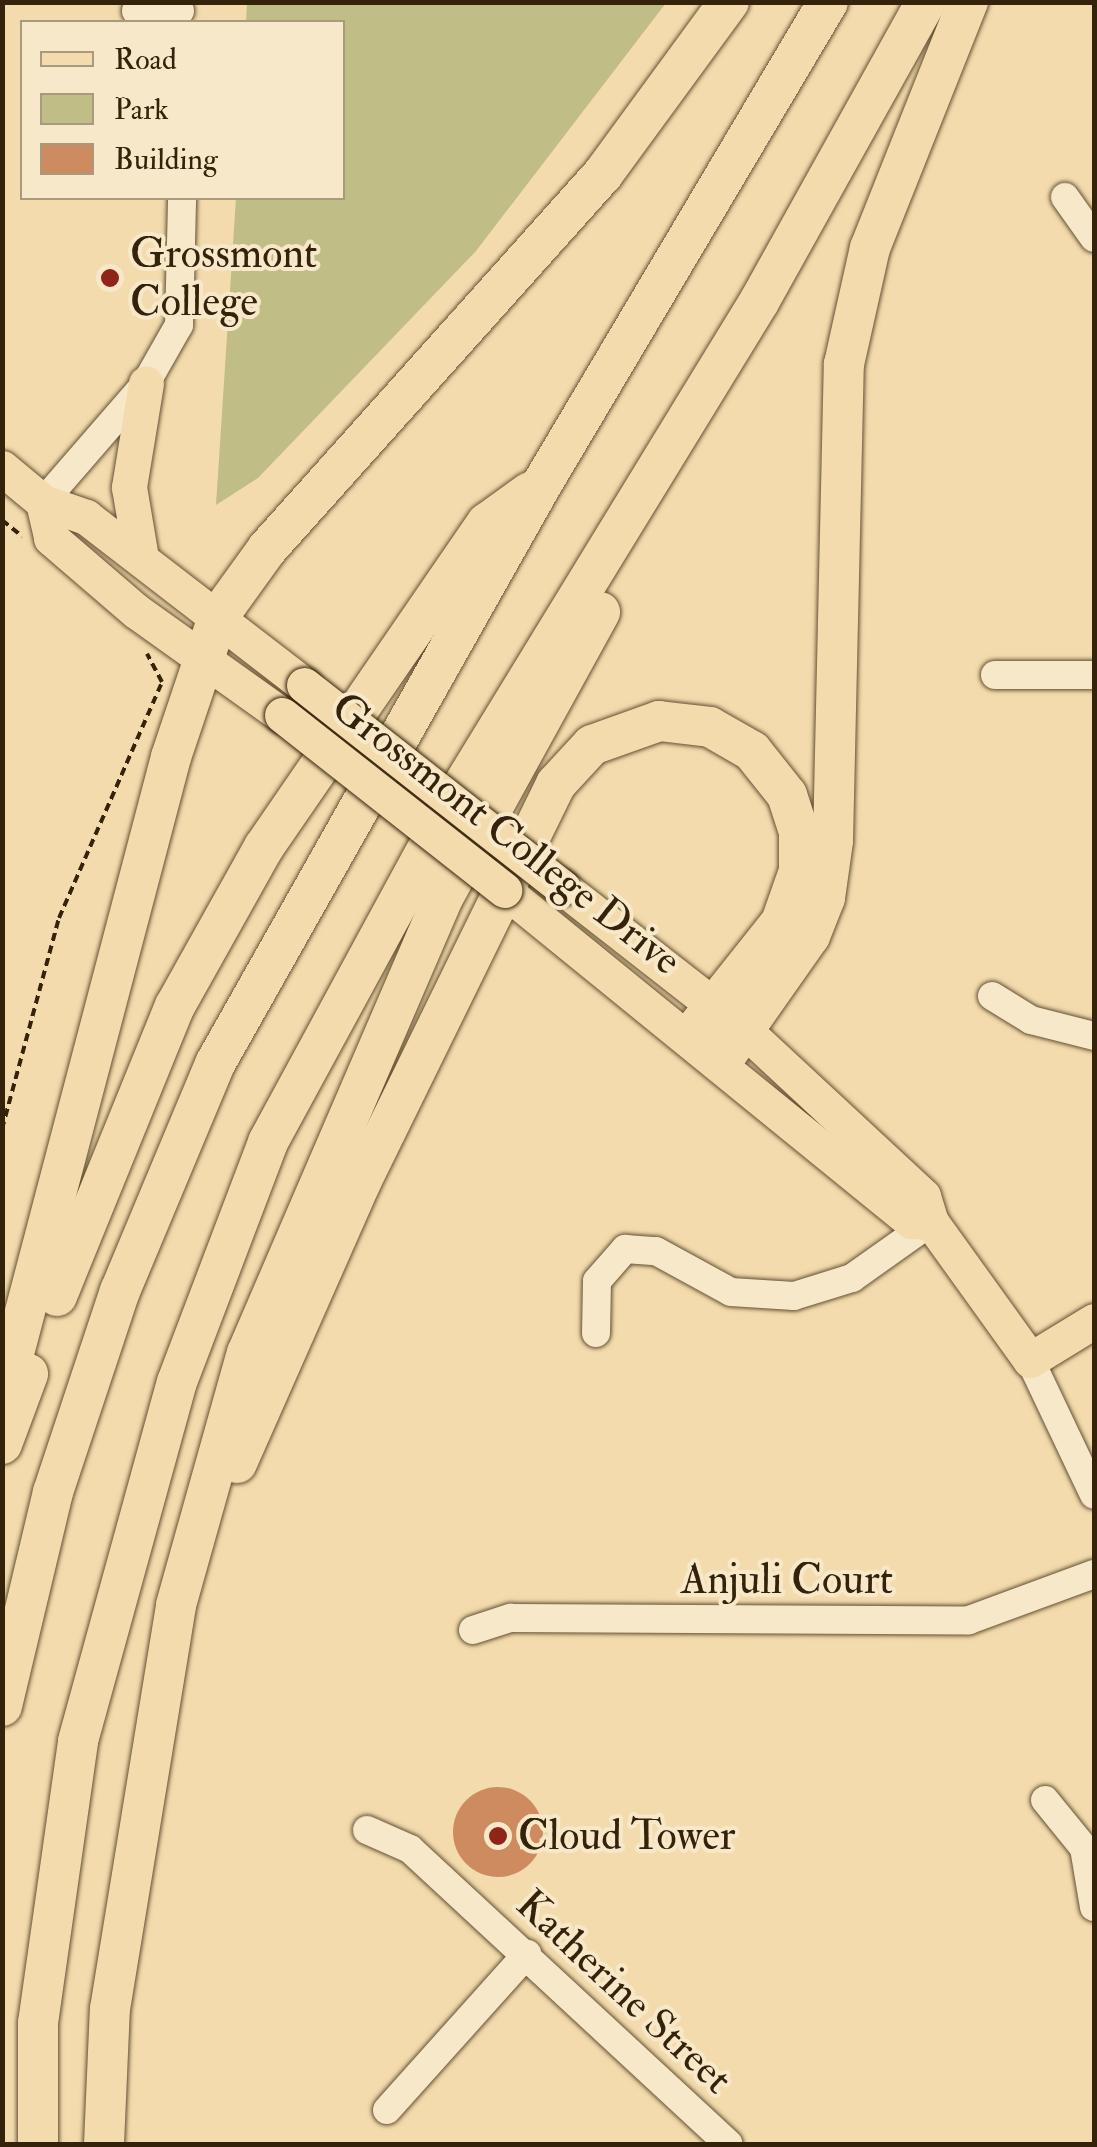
<!DOCTYPE html>
<html>
<head>
<meta charset="utf-8">
<style>
  body { margin:0 }
  #map { position:relative; width:1097px; height:2147px; overflow:hidden; background:#f3dbad; font-family:"IM FELL Double Pica",serif }
  div>[style] { position:absolute }
  [style*='--x'] { left:calc(var(--x)*1px); top:calc(var(--y)*1px); width:calc(var(--w)*1px); rotate:calc(var(--a)*1deg) }
  .green>* { inset:0; background:#c0be86 }
  .building>* { inset:0; background:#cf8b60 }
  .round { border-radius:50% }
  .path>* { height:4px; margin-top:-2px; transform-origin:0; background:repeating-linear-gradient(90deg,#34220a 0 8px,transparent 0 13px) }
  .roads { filter:drop-shadow(0 0 2px #645033) drop-shadow(0 0 2px #645033) }
  .minor>* { height:28px; margin:-14px; padding:0 14px; transform-origin:14px; border-radius:14px; background:#f7e8ca }
  .major>* { height:35px; margin:-17.5px; padding:0 17.5px; transform-origin:17.5px; border-radius:17.5px; background:#f3dbad }
  .highway>* { height:40px; margin:-20px; padding:0 20px; transform-origin:20px; border-radius:20px; background:#f3dbad }
  .bridges { filter:drop-shadow(0 0 2px #34220a) drop-shadow(0 0 2px #34220a) }
  .major-bridge>* { height:35px; margin:-17.5px; padding:0 17.5px; transform-origin:17.5px; border-radius:17.5px; background:#f3dbad }
  .dots>* { width:28px; height:28px; translate:-50% -50%; box-sizing:border-box; border:5px solid #f7e8ca; border-radius:50% }
  span { translate:-50% -50%; white-space:nowrap; text-align:center; line-height:1.15; -webkit-text-stroke:8px #f7e8ca; paint-order:stroke }
  .poi-label { font-size:42px; color:#34220a }
  .left { translate:0 -50%; text-align:left }
  .street-label { font-size:42px; color:#34220a }
  .frame { position:absolute; inset:0; border:5px solid #34220a; pointer-events:none }
  .legend { position:absolute; left:20px; top:20px; width:325px; height:180px; box-sizing:border-box; background:#f7e8ca; border:2px solid #a9997d; margin:0; padding:12px 18px; list-style:none; font-size:30px; color:#34220a }
  .legend li { display:flex; align-items:center; gap:20px; height:50px }
  .legend b { width:50px; border:2px solid #a9997d }
</style>
</head>
<body>
<div id="map">
  <div class="green">
    <i style="clip-path:polygon(247px 3px,666px 3px,476px 251px,258px 478px,216px 505px,236px 198px,342px 198px,342px 22px,246px 22px)"></i>
  </div>
  <div class="building">
    <i class="round" style="left:453px;top:1787px;width:90px;height:90px"></i>
  </div>
  <div class="path">
    <i style="--x:2;--y:520;--w:26;--a:39"></i>
    <i style="--x:2;--y:1129;--w:219;--a:-74.9"></i>
    <i style="--x:59;--y:918;--w:257;--a:-66.4"></i>
    <i style="--x:162;--y:682;--w:32;--a:-118"></i>
  </div>
  <div class="roads">
    <div class="minor">
      <i style="--x:136;--y:11;--w:44;--a:0"></i>
      <i style="--x:1065;--y:197;--w:50;--a:54.7"></i>
      <i style="--x:43;--y:502;--w:157;--a:-49.1"></i>
      <i style="--x:146;--y:383;--w:67;--a:-60.4"></i>
      <i style="--x:179;--y:325;--w:127;--a:-88.6"></i>
      <i style="--x:995;--y:675;--w:99;--a:0"></i>
      <i style="--x:992;--y:996;--w:46;--a:31.6"></i>
      <i style="--x:1031;--y:1020;--w:65;--a:14.3"></i>
      <i style="--x:596;--y:1333;--w:52;--a:-88.9"></i>
      <i style="--x:597;--y:1281;--w:43;--a:-48.8"></i>
      <i style="--x:625;--y:1249;--w:31;--a:4"></i>
      <i style="--x:656;--y:1251;--w:85;--a:28.7"></i>
      <i style="--x:731;--y:1292;--w:63;--a:3.6"></i>
      <i style="--x:794;--y:1296;--w:61;--a:-17.2"></i>
      <i style="--x:852;--y:1278;--w:97;--a:-35.3"></i>
      <i style="--x:1030;--y:1360;--w:149;--a:64.6"></i>
      <i style="--x:473;--y:1630;--w:40;--a:-18"></i>
      <i style="--x:511;--y:1618;--w:458;--a:0.3"></i>
      <i style="--x:969;--y:1620;--w:133;--a:-20.2"></i>
      <i style="--x:1045;--y:1800;--w:62;--a:50.9"></i>
      <i style="--x:1084;--y:1848;--w:60;--a:80.4"></i>
      <i style="--x:367;--y:1830;--w:47;--a:23.8"></i>
      <i style="--x:410;--y:1849;--w:434;--a:42.8"></i>
      <i style="--x:387;--y:2110;--w:210;--a:-48.1"></i>
    </div>
    <div class="major">
      <i style="--x:2;--y:468;--w:53;--a:39.7"></i>
      <i style="--x:43;--y:502;--w:46;--a:19.2"></i>
      <i style="--x:86;--y:517;--w:275;--a:37.6"></i>
      <i style="--x:43;--y:502;--w:37;--a:77"></i>
      <i style="--x:51;--y:538;--w:112;--a:40.7"></i>
      <i style="--x:136;--y:611;--w:179;--a:35.5"></i>
      <i style="--x:141;--y:558;--w:72;--a:-99.6"></i>
      <i style="--x:129;--y:487;--w:105;--a:-80.7"></i>
      <i style="--x:562;--y:887;--w:226;--a:38"></i>
      <i style="--x:740;--y:1026;--w:250;--a:42.9"></i>
      <i style="--x:923;--y:1196;--w:27;--a:73"></i>
      <i style="--x:931;--y:1222;--w:170;--a:54.3"></i>
      <i style="--x:1030;--y:1360;--w:75;--a:-31.4"></i>
      <i style="--x:504;--y:890;--w:525;--a:39.12"></i>
      <i style="--x:911;--y:1221;--w:20;--a:3"></i>
    </div>
    <div class="highway">
      <i style="--x:722;--y:1061;--w:153;--a:-54.9"></i>
      <i style="--x:810;--y:936;--w:41;--a:-68.5"></i>
      <i style="--x:825;--y:898;--w:58;--a:-82"></i>
      <i style="--x:833;--y:841;--w:477;--a:-88.7"></i>
      <i style="--x:844;--y:364;--w:119;--a:-77.4"></i>
      <i style="--x:870;--y:248;--w:265;--a:-68.3"></i>
      <i style="--x:57;--y:1296;--w:313;--a:-67.9"></i>
      <i style="--x:175;--y:1006;--w:182;--a:-60.8"></i>
      <i style="--x:264;--y:847;--w:393;--a:-55.5"></i>
      <i style="--x:487;--y:523;--w:53;--a:-35.8"></i>
      <i style="--x:2;--y:1399;--w:664;--a:-75.25"></i>
      <i style="--x:171;--y:757;--w:148;--a:-71.4"></i>
      <i style="--x:218;--y:617;--w:84;--a:-54.2"></i>
      <i style="--x:267;--y:549;--w:504;--a:-48.14"></i>
      <i style="--x:603;--y:174;--w:213;--a:-53.8"></i>
      <i style="--x:2;--y:1444;--w:75;--a:-69.6"></i>
      <i style="--x:237;--y:1463;--w:307;--a:-66.2"></i>
      <i style="--x:361;--y:1182;--w:443;--a:-63.9"></i>
      <i style="--x:556;--y:784;--w:53;--a:-47.3"></i>
      <i style="--x:592;--y:745;--w:71;--a:-19.7"></i>
      <i style="--x:659;--y:721;--w:51;--a:6.7"></i>
      <i style="--x:710;--y:727;--w:48;--a:29.7"></i>
      <i style="--x:752;--y:751;--w:56;--a:51.5"></i>
      <i style="--x:787;--y:795;--w:39;--a:72"></i>
      <i style="--x:799;--y:832;--w:39;--a:90"></i>
      <i style="--x:799;--y:871;--w:54;--a:109.4"></i>
      <i style="--x:781;--y:922;--w:144;--a:128.5"></i>
      <i style="--x:2;--y:1706;--w:220;--a:-76.6"></i>
      <i style="--x:53;--y:1492;--w:212;--a:-71.6"></i>
      <i style="--x:120;--y:1291;--w:248;--a:-67.3"></i>
      <i style="--x:216;--y:1062;--w:664;--a:-60.58"></i>
      <i style="--x:542;--y:484;--w:560;--a:-59.32"></i>
      <i style="--x:38;--y:2144;--w:121;--a:-90"></i>
      <i style="--x:38;--y:2023;--w:285;--a:-81.9"></i>
      <i style="--x:78;--y:1741;--w:372;--a:-74.6"></i>
      <i style="--x:177;--y:1382;--w:257;--a:-69.2"></i>
      <i style="--x:268;--y:1142;--w:389;--a:-61.5"></i>
      <i style="--x:454;--y:800;--w:586;--a:-58.53"></i>
      <i style="--x:760;--y:300;--w:341;--a:-60.9"></i>
      <i style="--x:104;--y:2144;--w:135;--a:-87.5"></i>
      <i style="--x:110;--y:2009;--w:409;--a:-80.7"></i>
      <i style="--x:176;--y:1605;--w:262;--a:-74.3"></i>
      <i style="--x:247;--y:1353;--w:498;--a:-66.7"></i>
      <i style="--x:444;--y:896;--w:324;--a:-61.2"></i>
    </div>
  </div>
  <div class="bridges">
    <div class="major-bridge">
      <i style="--x:304;--y:685;--w:328;--a:38.1"></i>
      <i style="--x:282;--y:715;--w:283;--a:38.2"></i>
    </div>
  </div>
  <div class="dots">
    <i style="left:110px;top:278px;background:#8f2418"></i>
    <i style="left:498px;top:1836px;background:#8f2418"></i>
  </div>
  <div class="poi-label">
    <span class="left" style="left:130px;top:278px">Grossmont<br>College</span>
    <span class="left" style="left:518px;top:1836px">Cloud Tower</span>
  </div>
  <div class="street-label">
    <span style="left:506px;top:834px;rotate:38deg">Grossmont College Drive</span>
    <span style="left:787px;top:1580px">Anjuli Court</span>
    <span style="left:624px;top:1992px;rotate:43deg">Katherine Street</span>
  </div>
  <div class="frame"></div>
  <ul class="legend">
  <li><b style="height:12px;background:#f3dbad"></b>Road</li>
  <li><b style="height:28px;background:#c0be86"></b>Park</li>
  <li><b style="height:28px;background:#cf8b60"></b>Building</li>
  </ul>
</div>
</body>
</html>
